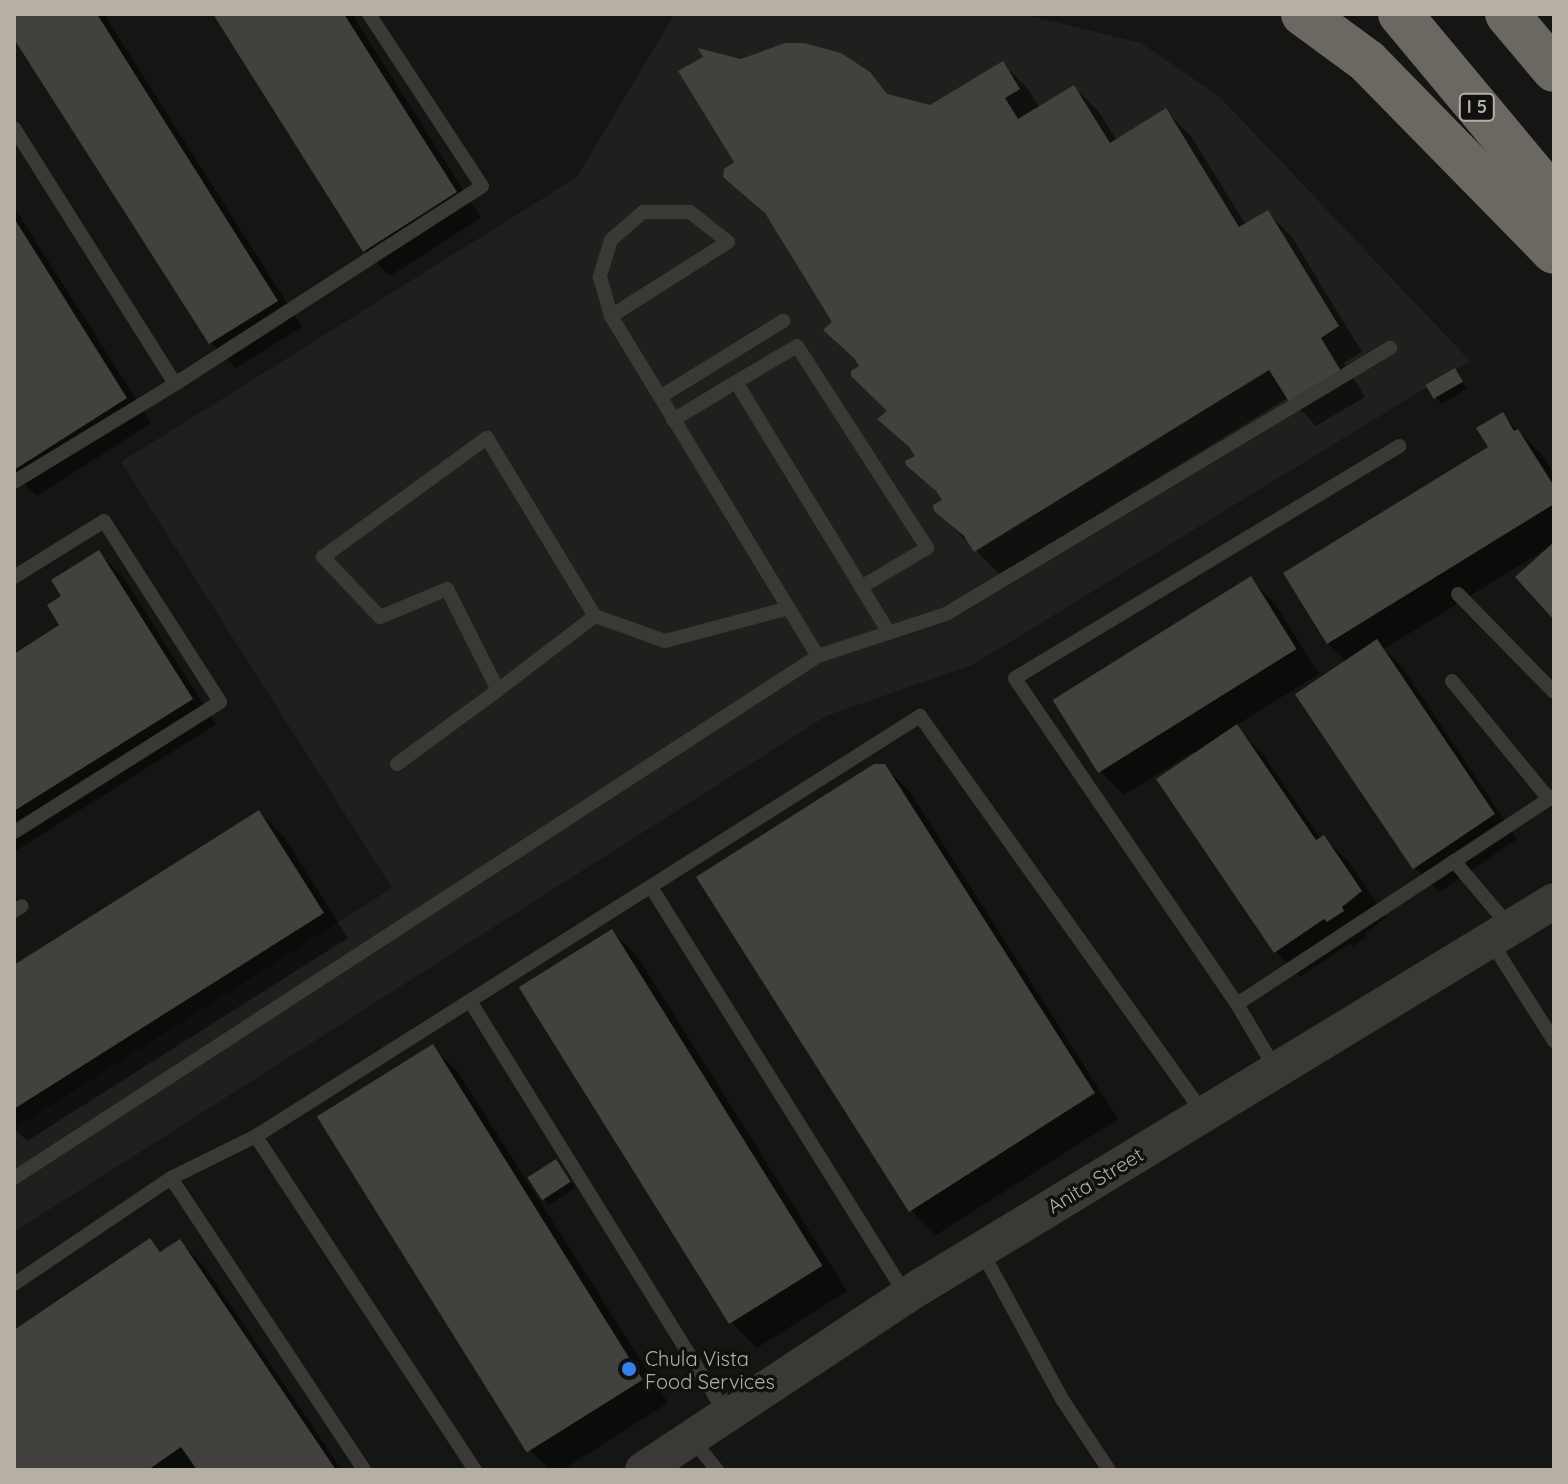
<!DOCTYPE html>
<html>
<head>
<meta charset="utf-8">
<style>
  body { margin:0 }
  #map { position:relative; width:1568px; height:1484px; overflow:hidden; background:#151514; font-family:Quicksand,sans-serif }
  div>[style] { position:absolute }
  [style*='--x'] { left:calc(var(--x)*1px); top:calc(var(--y)*1px); width:calc(var(--w)*1px); rotate:calc(var(--a)*1deg) }
  .built>* { inset:0; background:#1f1f1d }
  .shadow>* { inset:0; background:#0007 }
  .building>* { inset:0; background:#42413e; transform-origin:0 0 }
  .service>* { height:14px; margin:-7px; padding:0 7px; transform-origin:7px; border-radius:7px; background:#3a3935 }
  .tertiary>* { height:36px; margin:-18px; padding:0 18px; transform-origin:18px; border-radius:18px; background:#3a3935 }
  .motorway>* { height:44px; margin:-22px; padding:0 22px; transform-origin:22px; border-radius:22px; background:#6b6761 }
  .dots>* { width:22px; height:22px; translate:-50% -50%; box-sizing:border-box; border:4px solid #10100f; border-radius:50% }
  span { translate:-50% -50%; white-space:nowrap; text-align:center; line-height:1.15; -webkit-text-stroke:7px #10100f; paint-order:stroke }
  .shield-label span { padding:2px 6px; background:#10100f; border:2px solid; border-radius:6px; -webkit-text-stroke-width:0 }
  .shield-label { font-size:18px; color:#b5afa6; font-weight:700 }
  .street-label { font-size:20px; color:#b5afa6 }
  .poi-label { font-size:20px; color:#b5afa6 }
  .left { translate:0 -50%; text-align:left }
  .frame { position:absolute; inset:0; border:16px solid #b5afa6; pointer-events:none }
</style>
</head>
<body>
<div id="map">
  <div class="built">
    <i style="clip-path:polygon(675px 14px,1022px 14px,1141px 43px,1219px 96px,1470px 361px,972px 665px,826px 716px,14px 1232px,14px 1129px,392px 888px,121px 462px,577px 177px)"></i>
  </div>
  <div class="shadow">
    <i style="clip-path:polygon(14px 14px,104px 14px,302px 327px,236px 368px,211px 343px,14px 35px)"></i>
    <i style="clip-path:polygon(215px 14px,352px 14px,481px 218px,390px 276px,365px 251px)"></i>
    <i style="clip-path:polygon(1003px 64px,1028px 89px,1040px 108px,1074px 87px,1099px 112px,1117px 141px,1166px 111px,1191px 136px,1246px 225px,1267px 212px,1292px 237px,1362px 352px,1344px 363px,1365px 397px,1316px 426px,1289px 397px,1000px 575px,936px 510px,945px 500px,908px 464px,917px 456px,880px 419px,889px 411px,860px 363px,826px 330px,834px 322px,771px 219px,725px 176px,889px 96px,930px 107px)"></i>
    <i style="clip-path:polygon(14px 207px,151px 423px,37px 496px,14px 473px)"></i>
    <i style="clip-path:polygon(1454px 370px,1467px 388px,1442px 404px,1436px 398px)"></i>
    <i style="clip-path:polygon(1503px 415px,1543px 456px,1554px 474px,1554px 617px,1546px 549px,1384px 649px,1402px 667px,1517px 839px,1439px 892px,1414px 867px,1347px 662px,1328px 643px,1490px 447px)"></i>
    <i style="clip-path:polygon(99px 553px,124px 578px,216px 724px,14px 852px,14px 656px,62px 626px,64px 597px)"></i>
    <i style="clip-path:polygon(1250px 579px,1275px 604px,1319px 674px,1235px 726px,1261px 752px,1321px 839px,1324px 837px,1349px 862px,1386px 917px,1365px 933px,1367px 936px,1353px 946px,1350px 943px,1300px 977px,1276px 952px,1193px 752px,1124px 795px,1099px 770px)"></i>
    <i style="clip-path:polygon(884px 766px,910px 792px,1118px 1119px,936px 1235px,911px 1210px)"></i>
    <i style="clip-path:polygon(259px 812px,284px 837px,348px 938px,27px 1141px,14px 1128px,14px 967px)"></i>
    <i style="clip-path:polygon(612px 931px,637px 956px,847px 1291px,757px 1348px,732px 1323px)"></i>
    <i style="clip-path:polygon(432px 1046px,457px 1071px,668px 1403px,562px 1470px,550px 1470px,530px 1450px,319px 1118px)"></i>
    <i style="clip-path:polygon(556px 1161px,575px 1188px,549px 1205px,544px 1199px)"></i>
    <i style="clip-path:polygon(150px 1240px,162px 1253px,179px 1241px,204px 1266px,342px 1470px,14px 1470px,14px 1333px)"></i>
  </div>
  <div class="building">
    <i style="clip-path:polygon(14px 14px,97px 14px,278px 301px,209px 344px,14px 39px)"></i>
    <i style="clip-path:polygon(213px 14px,344px 14px,457px 192px,363px 252px)"></i>
    <i style="clip-path:polygon(785px 43px,804px 43px,841px 53px,870px 72px,887px 94px,930px 105px,1003px 61px,1020px 89px,1005px 98px,1018px 119px,1074px 85px,1110px 143px,1166px 108px,1239px 227px,1268px 210px,1339px 326px,1321px 338px,1341px 371px,1290px 403px,1269px 370px,974px 552px,964px 536px,934px 511px,933px 505px,942px 500px,936px 491px,906px 465px,905px 461px,915px 456px,909px 447px,877px 419px,887px 411px,851px 376px,851px 371px,859px 366px,854px 358px,823px 330px,832px 322px,765px 213px,723px 177px,724px 169px,734px 162px,678px 71px,703px 57px,698px 48px,741px 59px)"></i>
    <i style="clip-path:polygon(14px 218px,127px 398px,14px 470px)"></i>
    <i style="left:1455px;top:368px;width:16px;height:34px;rotate:60deg"></i>
    <i style="clip-path:polygon(1503px 412px,1514px 431px,1518px 429px,1554px 486px,1554px 504px,1327px 644px,1283px 573px,1488px 447px,1476px 428px)"></i>
    <i style="clip-path:polygon(1554px 542px,1554px 620px,1515px 577px)"></i>
    <i style="clip-path:polygon(99px 550px,193px 699px,14px 811px,14px 654px,59px 625px,47px 605px,61px 596px,51px 580px)"></i>
    <i style="left:1251px;top:576px;width:86px;height:234px;rotate:58deg"></i>
    <i style="left:1377px;top:639px;width:211px;height:99px;rotate:56deg"></i>
    <i style="clip-path:polygon(1237px 724px,1316px 840px,1324px 835px,1362px 891px,1342px 907px,1344px 911px,1327px 922px,1324px 919px,1274px 953px,1156px 779px)"></i>
    <i style="clip-path:polygon(874px 764px,885px 764px,1095px 1093px,909px 1212px,696px 877px)"></i>
    <i style="clip-path:polygon(259px 810px,324px 913px,14px 1109px,14px 965px)"></i>
    <i style="left:612px;top:929px;width:397px;height:110px;rotate:58deg"></i>
    <i style="left:433px;top:1044px;width:396px;height:137px;rotate:58deg"></i>
    <i style="left:556px;top:1159px;width:27px;height:34px;rotate:57deg"></i>
    <i style="clip-path:polygon(150px 1238px,160px 1252px,180px 1239px,336px 1470px,197px 1470px,181px 1447px,148px 1470px,14px 1470px,14px 1330px)"></i>
  </div>
  <div class="service">
    <i style="--x:14;--y:128;--w:302;--a:57.8"></i>
    <i style="--x:611;--y:316;--w:138;--a:-32.3"></i>
    <i style="--x:728;--y:242;--w:48;--a:-141.7"></i>
    <i style="--x:690;--y:212;--w:47;--a:180"></i>
    <i style="--x:643;--y:212;--w:43;--a:138.8"></i>
    <i style="--x:611;--y:240;--w:39;--a:107"></i>
    <i style="--x:600;--y:277;--w:41;--a:74.2"></i>
    <i style="--x:611;--y:316;--w:398;--a:58.7"></i>
    <i style="--x:736;--y:382;--w:71;--a:-30.5"></i>
    <i style="--x:797;--y:346;--w:240;--a:57.2"></i>
    <i style="--x:927;--y:548;--w:77;--a:149.4"></i>
    <i style="--x:660;--y:397;--w:145;--a:-31.7"></i>
    <i style="--x:673;--y:420;--w:74;--a:-31.1"></i>
    <i style="--x:736;--y:382;--w:294;--a:58.6"></i>
    <i style="--x:14;--y:482;--w:188;--a:-31.3"></i>
    <i style="--x:175;--y:384;--w:365;--a:-32.8"></i>
    <i style="--x:482;--y:186;--w:206;--a:-123.3"></i>
    <i style="--x:14;--y:577;--w:106;--a:-31.9"></i>
    <i style="--x:104;--y:521;--w:215;--a:57.3"></i>
    <i style="--x:220;--y:702;--w:244;--a:147.7"></i>
    <i style="--x:1458;--y:594;--w:137;--a:45.6"></i>
    <i style="--x:595;--y:616;--w:122;--a:142.7"></i>
    <i style="--x:498;--y:690;--w:113;--a:-116.8"></i>
    <i style="--x:447;--y:589;--w:73;--a:157.3"></i>
    <i style="--x:380;--y:617;--w:83;--a:-133.5"></i>
    <i style="--x:323;--y:557;--w:203;--a:-36"></i>
    <i style="--x:487;--y:438;--w:208;--a:58.8"></i>
    <i style="--x:595;--y:616;--w:74;--a:19.7"></i>
    <i style="--x:665;--y:641;--w:128;--a:-14.9"></i>
    <i style="--x:1452;--y:681;--w:153;--a:50.6"></i>
    <i style="--x:397;--y:764;--w:125;--a:-36.2"></i>
    <i style="--x:1454;--y:861;--w:87;--a:49.7"></i>
    <i style="--x:651;--y:887;--w:483;--a:58"></i>
    <i style="--x:14;--y:911;--w:9;--a:-32"></i>
    <i style="--x:1490;--y:940;--w:120;--a:57.6"></i>
    <i style="--x:470;--y:1001;--w:487;--a:58.2"></i>
    <i style="--x:1237;--y:1004;--w:394;--a:-124.3"></i>
    <i style="--x:1015;--y:678;--w:449;--a:-31.1"></i>
    <i style="--x:1276;--y:1070;--w:77;--a:-120.6"></i>
    <i style="--x:1237;--y:1004;--w:379;--a:-33.3"></i>
    <i style="--x:14;--y:1178;--w:959;--a:-32.99"></i>
    <i style="--x:818;--y:656;--w:135;--a:-18.2"></i>
    <i style="--x:946;--y:614;--w:518;--a:-30.93"></i>
    <i style="--x:171;--y:1178;--w:95;--a:-26.3"></i>
    <i style="--x:981;--y:1250;--w:170;--a:61.5"></i>
    <i style="--x:1062;--y:1399;--w:85;--a:56.5"></i>
    <i style="--x:14;--y:1284;--w:189;--a:-34"></i>
    <i style="--x:171;--y:1178;--w:350;--a:56.5"></i>
    <i style="--x:692;--y:1439;--w:40;--a:51"></i>
    <i style="--x:475;--y:1470;--w:399;--a:-123.3"></i>
    <i style="--x:256;--y:1136;--w:786;--a:-32.31"></i>
    <i style="--x:920;--y:716;--w:489;--a:54.5"></i>
  </div>
  <div class="tertiary">
    <i style="--x:643;--y:1470;--w:332;--a:-33.5"></i>
    <i style="--x:920;--y:1287;--w:742;--a:-31.33"></i>
  </div>
  <div class="motorway">
    <i style="--x:1303;--y:14;--w:79;--a:36.3"></i>
    <i style="--x:1367;--y:61;--w:267;--a:45.6"></i>
    <i style="--x:1400;--y:14;--w:241;--a:50.2"></i>
    <i style="--x:1507;--y:14;--w:73;--a:50"></i>
  </div>
  <div class="dots">
    <i style="left:629px;top:1369px;background:#3680eb"></i>
  </div>
  <div class="shield-label">
    <span style="left:1477px;top:107px">I 5</span>
  </div>
  <div class="street-label">
    <span style="left:1095px;top:1180px;rotate:-31deg">Anita Street</span>
  </div>
  <div class="poi-label">
    <span class="left" style="left:645px;top:1370px">Chula Vista<br>Food Services</span>
  </div>
  <div class="frame"></div>
</div>
</body>
</html>
